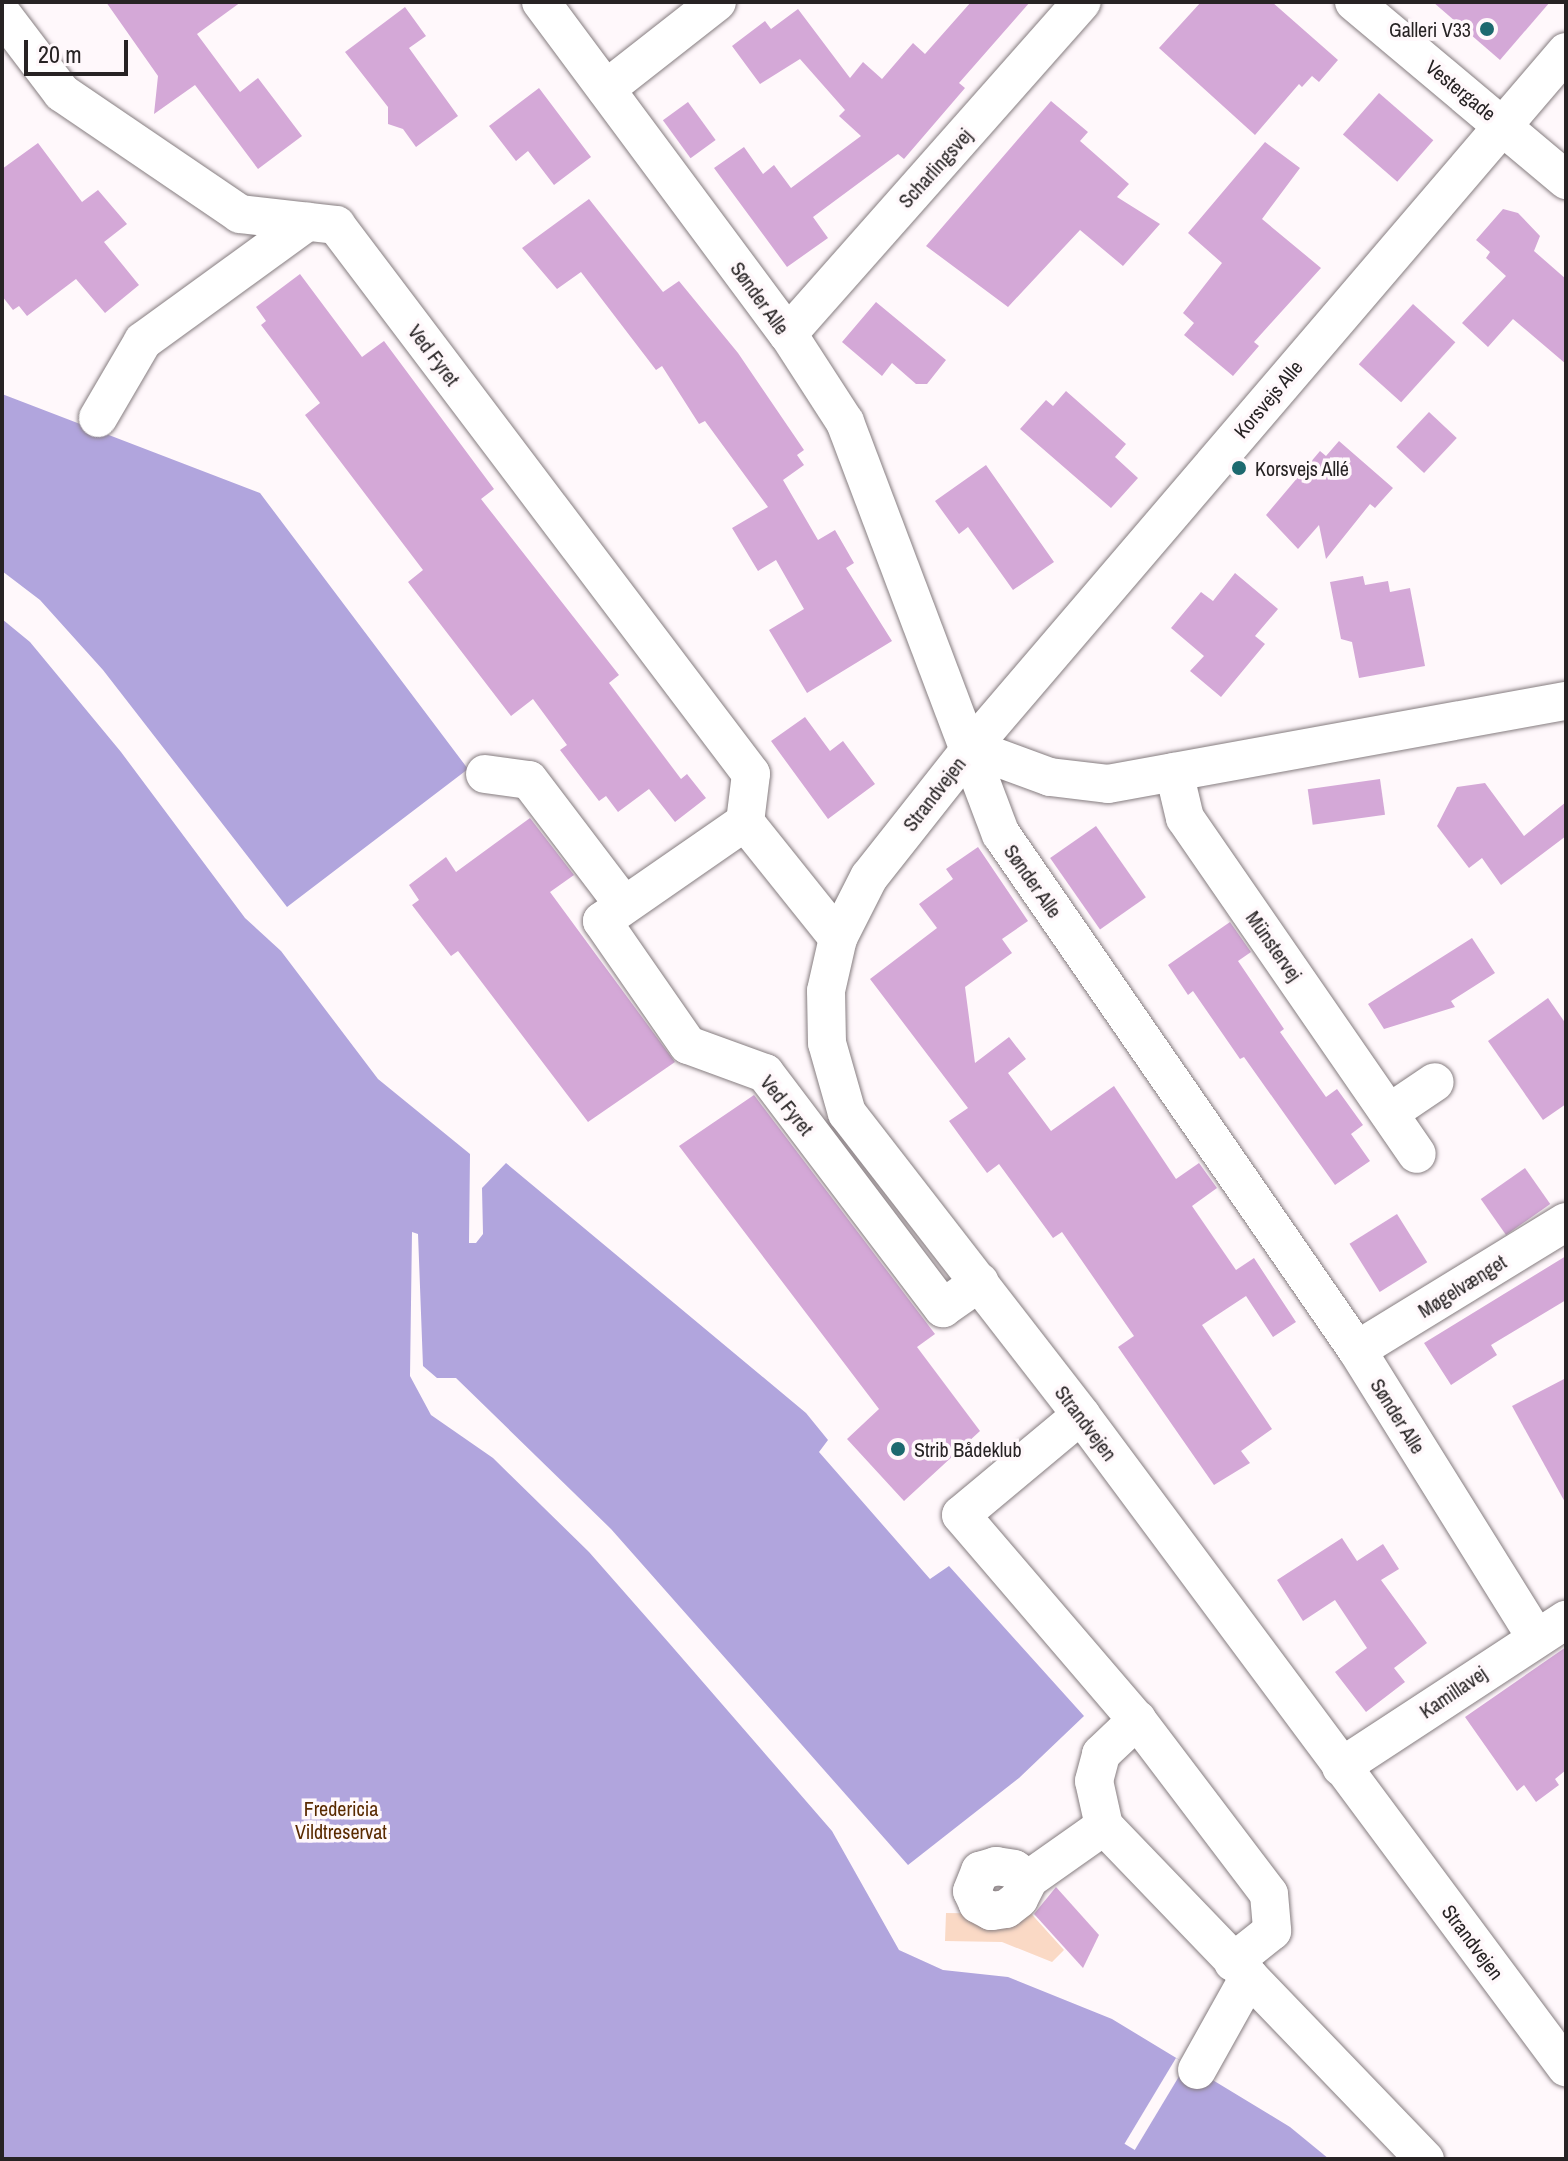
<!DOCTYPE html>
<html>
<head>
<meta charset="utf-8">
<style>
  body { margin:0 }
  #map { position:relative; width:1568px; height:2161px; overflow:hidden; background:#fff8fb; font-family:"Archivo Narrow",sans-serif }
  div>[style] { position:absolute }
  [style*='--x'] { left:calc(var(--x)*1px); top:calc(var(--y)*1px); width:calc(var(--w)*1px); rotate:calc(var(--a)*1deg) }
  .green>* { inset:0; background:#fad9c5 }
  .water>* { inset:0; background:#b1a5dd }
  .pier>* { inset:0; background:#fff8fb; transform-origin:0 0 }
  .building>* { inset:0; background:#d4a8d7; transform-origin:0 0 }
  .roads { filter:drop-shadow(0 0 2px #867d80) drop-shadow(0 0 2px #867d80) }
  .minor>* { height:38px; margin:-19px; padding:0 19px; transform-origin:19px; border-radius:19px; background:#fff }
  .dots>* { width:22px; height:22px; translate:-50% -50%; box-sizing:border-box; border:4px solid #fff8fb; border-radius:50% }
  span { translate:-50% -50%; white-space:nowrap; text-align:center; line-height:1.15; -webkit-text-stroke:7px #fff8fb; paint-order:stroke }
  .poi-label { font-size:20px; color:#272324 }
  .right { translate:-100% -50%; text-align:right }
  .left { translate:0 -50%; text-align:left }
  .street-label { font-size:20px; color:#272324 }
  .park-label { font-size:20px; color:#5a2a00 }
  .frame { position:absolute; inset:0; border:4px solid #272324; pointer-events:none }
  .scale { position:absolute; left:24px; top:40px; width:104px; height:36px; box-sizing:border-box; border:4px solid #272324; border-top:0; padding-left:10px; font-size:24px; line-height:28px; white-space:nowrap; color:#272324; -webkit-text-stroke:6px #fff8fb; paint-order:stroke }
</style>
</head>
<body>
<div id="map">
  <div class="green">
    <i style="clip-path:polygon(1026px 1908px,1064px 1950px,1052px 1962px,1002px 1942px,945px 1941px,946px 1913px,1018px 1914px)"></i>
  </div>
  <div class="water">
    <i style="clip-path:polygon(2px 394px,260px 493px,468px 769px,287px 907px,103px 670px,40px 600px,2px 571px)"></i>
    <i style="clip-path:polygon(2px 619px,30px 642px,121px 752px,245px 918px,281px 951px,378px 1079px,470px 1154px,469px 1243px,476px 1243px,483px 1234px,482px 1188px,506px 1163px,806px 1413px,828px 1440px,819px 1452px,930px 1579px,949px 1566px,1084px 1716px,1019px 1778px,908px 1865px,611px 1529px,456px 1378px,437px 1378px,423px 1366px,418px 1234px,412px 1232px,410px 1376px,431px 1415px,493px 1458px,589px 1552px,669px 1643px,832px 1831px,899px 1950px,943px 1970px,1008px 1977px,1112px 2019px,1290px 2127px,1329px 2159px,2px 2159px)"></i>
  </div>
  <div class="pier">
    <i style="left:1176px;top:2058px;width:12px;height:100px;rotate:31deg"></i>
  </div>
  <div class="building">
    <i style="clip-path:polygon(106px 2px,241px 2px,197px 34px,240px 92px,258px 78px,302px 136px,258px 169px,195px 85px,154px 114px,158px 76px)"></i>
    <i style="clip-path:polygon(971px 2px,1030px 2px,959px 83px,965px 88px,904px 159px,898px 154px,813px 217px,828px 238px,787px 267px,714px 168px,744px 147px,763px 174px,774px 165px,791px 188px,861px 136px,839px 116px,845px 110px,800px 59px,760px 84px,732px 46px,765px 21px,771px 29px,798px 9px,850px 78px,863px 62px,882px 79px,913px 43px,925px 54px)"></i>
    <i style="clip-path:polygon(1201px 2px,1272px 2px,1338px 60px,1319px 82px,1312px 76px,1302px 87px,1299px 84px,1255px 135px,1159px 48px)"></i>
    <i style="clip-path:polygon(1433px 2px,1550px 2px,1500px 60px)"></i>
    <i style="clip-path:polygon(405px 7px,426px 36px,409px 48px,458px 116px,416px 147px,403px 129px,388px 124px,388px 107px,345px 52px)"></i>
    <i style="clip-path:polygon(539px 88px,591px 157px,554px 185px,528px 151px,516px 161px,489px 126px)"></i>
    <i style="left:1379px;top:93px;width:72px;height:55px;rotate:41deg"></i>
    <i style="clip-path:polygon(1051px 101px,1088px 132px,1080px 141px,1129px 184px,1117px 197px,1160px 224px,1123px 266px,1080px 230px,1008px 307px,926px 246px)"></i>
    <i style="left:688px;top:102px;width:47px;height:31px;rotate:54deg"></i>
    <i style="clip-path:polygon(1265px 142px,1300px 168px,1262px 219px,1321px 268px,1254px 342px,1259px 346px,1233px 376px,1184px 335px,1194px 323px,1183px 313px,1222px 263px,1188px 233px)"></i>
    <i style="clip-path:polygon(38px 143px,82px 202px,98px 190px,127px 224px,104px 242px,139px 285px,105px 313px,76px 279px,27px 316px,19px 306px,13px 310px,2px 296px,2px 169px)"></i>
    <i style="clip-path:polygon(589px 199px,663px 292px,679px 281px,738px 353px,804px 450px,797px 455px,804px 465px,783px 480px,818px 540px,835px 530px,854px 563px,846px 568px,892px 641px,807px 693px,769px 630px,804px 609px,776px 560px,758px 571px,732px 528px,768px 507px,705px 421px,699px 424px,662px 366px,656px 370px,581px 272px,557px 289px,522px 248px)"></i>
    <i style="clip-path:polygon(1503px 209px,1518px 213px,1540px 236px,1534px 251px,1566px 279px,1566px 364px,1513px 319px,1488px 347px,1462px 323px,1506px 276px,1486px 258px,1490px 252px,1476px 240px)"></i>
    <i style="clip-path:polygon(300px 274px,362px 357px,384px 341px,494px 489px,481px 499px,619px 675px,609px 683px,681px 779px,687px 774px,706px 798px,675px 822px,649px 789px,618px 812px,606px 796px,599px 801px,560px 750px,567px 745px,533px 699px,511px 716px,408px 582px,423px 570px,305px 415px,320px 403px,261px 325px,266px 321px,256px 307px)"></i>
    <i style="clip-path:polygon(876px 302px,946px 360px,927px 384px,916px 384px,892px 363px,882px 376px,842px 342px)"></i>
    <i style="left:1413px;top:304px;width:57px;height:81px;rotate:42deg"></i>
    <i style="clip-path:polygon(1066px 391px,1126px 444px,1115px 457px,1138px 478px,1111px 508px,1020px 429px,1046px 400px,1053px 406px)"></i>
    <i style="left:1429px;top:412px;width:38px;height:48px;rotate:43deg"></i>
    <i style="clip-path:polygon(1339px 441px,1393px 488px,1375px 508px,1370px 504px,1326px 559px,1319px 525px,1298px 549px,1266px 515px,1320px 451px,1326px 456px)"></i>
    <i style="clip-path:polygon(986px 465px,1054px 562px,1013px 590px,968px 527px,959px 534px,935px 501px)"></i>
    <i style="clip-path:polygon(1235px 573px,1278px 609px,1255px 636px,1265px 644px,1221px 697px,1190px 671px,1204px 656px,1171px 628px,1201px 592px,1213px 601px)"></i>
    <i style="clip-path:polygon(1363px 576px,1365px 585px,1388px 581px,1390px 592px,1410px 588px,1425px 666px,1359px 678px,1352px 642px,1341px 639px,1330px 582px)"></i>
    <i style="clip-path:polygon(805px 717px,830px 751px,843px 741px,875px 784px,828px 819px,771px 741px)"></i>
    <i style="left:1380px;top:779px;width:36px;height:73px;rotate:82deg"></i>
    <i style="clip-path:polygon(1485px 783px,1524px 836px,1566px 802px,1566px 836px,1501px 885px,1482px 858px,1469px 868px,1437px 826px,1457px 787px)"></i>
    <i style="clip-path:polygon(530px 818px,574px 875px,550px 892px,675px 1062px,588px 1122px,458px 951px,451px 956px,412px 905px,419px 900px,409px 885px,446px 857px,456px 872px)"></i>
    <i style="left:1096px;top:826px;width:87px;height:56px;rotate:55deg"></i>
    <i style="clip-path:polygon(978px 847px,1028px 921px,1002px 939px,1012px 953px,965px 987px,975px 1063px,1009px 1037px,1026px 1059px,1008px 1073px,1051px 1131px,1114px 1086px,1176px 1179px,1199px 1163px,1217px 1188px,1192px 1206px,1236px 1270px,1254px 1258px,1296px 1322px,1273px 1337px,1246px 1296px,1202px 1325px,1272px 1429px,1241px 1451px,1250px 1463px,1214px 1485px,1118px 1347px,1134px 1336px,1062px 1232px,1053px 1238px,999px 1164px,987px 1173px,949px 1121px,968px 1108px,870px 979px,937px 928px,919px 904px,953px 879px,946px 869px)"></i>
    <i style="clip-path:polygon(1230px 922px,1251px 952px,1238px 961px,1284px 1029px,1280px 1032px,1326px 1097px,1337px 1089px,1363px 1125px,1351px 1134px,1370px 1161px,1335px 1185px,1244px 1057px,1240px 1059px,1193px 991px,1188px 995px,1168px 965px)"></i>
    <i style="clip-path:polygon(1472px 938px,1495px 973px,1451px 1001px,1455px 1007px,1384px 1029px,1368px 1004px)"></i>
    <i style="clip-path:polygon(1548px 998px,1566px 1024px,1566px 1104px,1543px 1120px,1488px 1041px)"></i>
    <i style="clip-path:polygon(754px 1095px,935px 1334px,917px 1347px,980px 1431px,904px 1501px,847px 1439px,879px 1409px,679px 1146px)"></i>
    <i style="left:1525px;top:1168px;width:44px;height:54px;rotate:55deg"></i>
    <i style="left:1397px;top:1214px;width:57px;height:56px;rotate:58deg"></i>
    <i style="clip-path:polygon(1566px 1256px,1566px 1300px,1491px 1345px,1497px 1355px,1451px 1385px,1424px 1343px)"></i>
    <i style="clip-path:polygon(1566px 1378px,1566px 1504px,1512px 1406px)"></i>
    <i style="clip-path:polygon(1342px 1538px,1357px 1561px,1383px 1544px,1399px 1569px,1381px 1580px,1427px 1643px,1394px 1668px,1405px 1682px,1366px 1712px,1335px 1672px,1367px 1648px,1335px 1600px,1303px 1621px,1277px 1580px)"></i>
    <i style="clip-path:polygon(1566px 1647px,1566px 1770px,1555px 1779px,1559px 1785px,1536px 1802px,1524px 1785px,1517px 1791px,1465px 1717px)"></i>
    <i style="clip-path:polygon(1056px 1887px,1099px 1935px,1083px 1968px,1034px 1914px)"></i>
  </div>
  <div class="roads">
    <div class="minor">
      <i style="--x:541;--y:2;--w:414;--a:53.4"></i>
      <i style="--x:788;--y:334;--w:105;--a:57.1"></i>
      <i style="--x:845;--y:422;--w:441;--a:69.3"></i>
      <i style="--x:1001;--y:834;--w:627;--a:55.4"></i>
      <i style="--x:1357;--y:1350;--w:337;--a:58.1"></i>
      <i style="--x:1354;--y:2;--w:277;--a:40"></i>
      <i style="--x:2;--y:14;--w:99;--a:52.8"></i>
      <i style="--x:62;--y:93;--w:215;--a:34.2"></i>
      <i style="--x:240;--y:214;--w:97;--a:6.5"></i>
      <i style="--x:336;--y:225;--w:688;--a:52.91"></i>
      <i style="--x:751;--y:774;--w:48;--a:97.1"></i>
      <i style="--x:745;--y:822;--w:174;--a:145.3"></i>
      <i style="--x:602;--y:921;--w:151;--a:55.3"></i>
      <i style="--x:688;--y:1045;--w:82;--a:20"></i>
      <i style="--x:765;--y:1073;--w:295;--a:52.9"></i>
      <i style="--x:943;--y:1308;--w:45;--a:-35.1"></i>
      <i style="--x:1566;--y:52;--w:916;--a:130.53"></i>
      <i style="--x:971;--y:748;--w:164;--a:128.3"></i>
      <i style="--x:869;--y:877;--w:68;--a:116.9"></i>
      <i style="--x:838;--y:938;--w:54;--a:102.8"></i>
      <i style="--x:826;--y:991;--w:52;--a:88.9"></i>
      <i style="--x:827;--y:1043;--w:73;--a:74.1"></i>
      <i style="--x:847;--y:1113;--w:382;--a:52.2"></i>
      <i style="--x:1081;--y:1415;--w:813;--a:53.36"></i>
      <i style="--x:606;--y:89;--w:141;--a:-38.1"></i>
      <i style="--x:788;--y:334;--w:443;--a:-48.5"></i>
      <i style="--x:98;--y:418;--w:89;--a:-59.7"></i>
      <i style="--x:143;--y:341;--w:203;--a:-36"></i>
      <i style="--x:971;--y:748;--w:84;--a:20.2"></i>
      <i style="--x:1050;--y:777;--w:58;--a:6.9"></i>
      <i style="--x:1108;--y:784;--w:465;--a:-10.3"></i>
      <i style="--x:1174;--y:772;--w:47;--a:76.6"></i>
      <i style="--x:1185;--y:818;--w:408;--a:55.4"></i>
      <i style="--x:485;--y:774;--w:44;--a:7.8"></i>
      <i style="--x:529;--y:780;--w:156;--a:52.8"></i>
      <i style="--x:745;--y:822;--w:149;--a:51.3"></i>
      <i style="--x:1389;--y:1113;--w:55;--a:-34"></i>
      <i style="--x:1357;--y:1350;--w:245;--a:-31.5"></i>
      <i style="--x:1081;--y:1415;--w:156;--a:140.2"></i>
      <i style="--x:961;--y:1515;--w:270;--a:49.4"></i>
      <i style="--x:1137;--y:1720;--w:218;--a:52.8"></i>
      <i style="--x:1269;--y:1894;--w:37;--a:85"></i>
      <i style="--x:1272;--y:1931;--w:50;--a:141.5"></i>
      <i style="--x:1341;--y:1767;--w:269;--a:-33.2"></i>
      <i style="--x:1104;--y:1826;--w:463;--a:46.1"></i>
      <i style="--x:1029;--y:1879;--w:22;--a:117"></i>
      <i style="--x:1019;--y:1899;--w:16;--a:142"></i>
      <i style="--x:1006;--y:1909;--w:15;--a:172"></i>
      <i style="--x:991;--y:1911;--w:15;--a:-152"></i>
      <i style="--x:978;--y:1904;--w:14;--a:-115"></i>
      <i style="--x:972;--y:1891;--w:22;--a:-68"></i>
      <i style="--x:980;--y:1871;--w:17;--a:-17"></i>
      <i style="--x:996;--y:1866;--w:18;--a:9"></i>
      <i style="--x:1014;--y:1869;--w:18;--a:34"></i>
      <i style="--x:1029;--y:1879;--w:92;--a:-35.2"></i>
      <i style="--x:1104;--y:1826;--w:46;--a:-102.5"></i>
      <i style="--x:1094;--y:1781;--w:28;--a:-75"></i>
      <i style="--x:1101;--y:1754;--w:50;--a:-43.4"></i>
      <i style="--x:1197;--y:2070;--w:107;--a:-60.8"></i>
    </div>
  </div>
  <div class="dots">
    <i style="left:1487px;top:29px;background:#1d696f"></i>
    <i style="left:1239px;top:468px;background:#1d696f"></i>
    <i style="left:898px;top:1449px;background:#1d696f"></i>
  </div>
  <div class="poi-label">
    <span class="right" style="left:1471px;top:29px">Galleri V33</span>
    <span class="left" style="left:1255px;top:468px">Korsvejs Allé</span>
    <span class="left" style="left:914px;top:1449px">Strib Bådeklub</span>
  </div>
  <div class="street-label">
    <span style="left:1461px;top:90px;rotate:39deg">Vestergade</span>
    <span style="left:935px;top:168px;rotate:-48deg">Scharlingsvej</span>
    <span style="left:760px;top:298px;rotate:54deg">Sønder Alle</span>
    <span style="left:434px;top:355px;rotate:53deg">Ved Fyret</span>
    <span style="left:1268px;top:399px;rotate:-50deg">Korsvejs Alle</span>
    <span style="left:934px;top:794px;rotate:-52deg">Strandvejen</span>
    <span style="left:1033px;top:881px;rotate:55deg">Sønder Alle</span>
    <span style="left:1274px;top:946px;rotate:55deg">Münstervej</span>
    <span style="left:787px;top:1105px;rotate:51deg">Ved Fyret</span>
    <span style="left:1462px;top:1286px;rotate:-32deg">Møgelvænget</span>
    <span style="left:1398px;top:1416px;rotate:58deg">Sønder Alle</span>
    <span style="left:1086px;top:1423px;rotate:53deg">Strandvejen</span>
    <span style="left:1453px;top:1692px;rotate:-34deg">Kamillavej</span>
    <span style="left:1473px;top:1942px;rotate:53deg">Strandvejen</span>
  </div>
  <div class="park-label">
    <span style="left:341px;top:1820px">Fredericia<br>Vildtreservat</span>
  </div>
  <div class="frame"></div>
  <div class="scale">20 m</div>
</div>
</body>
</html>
